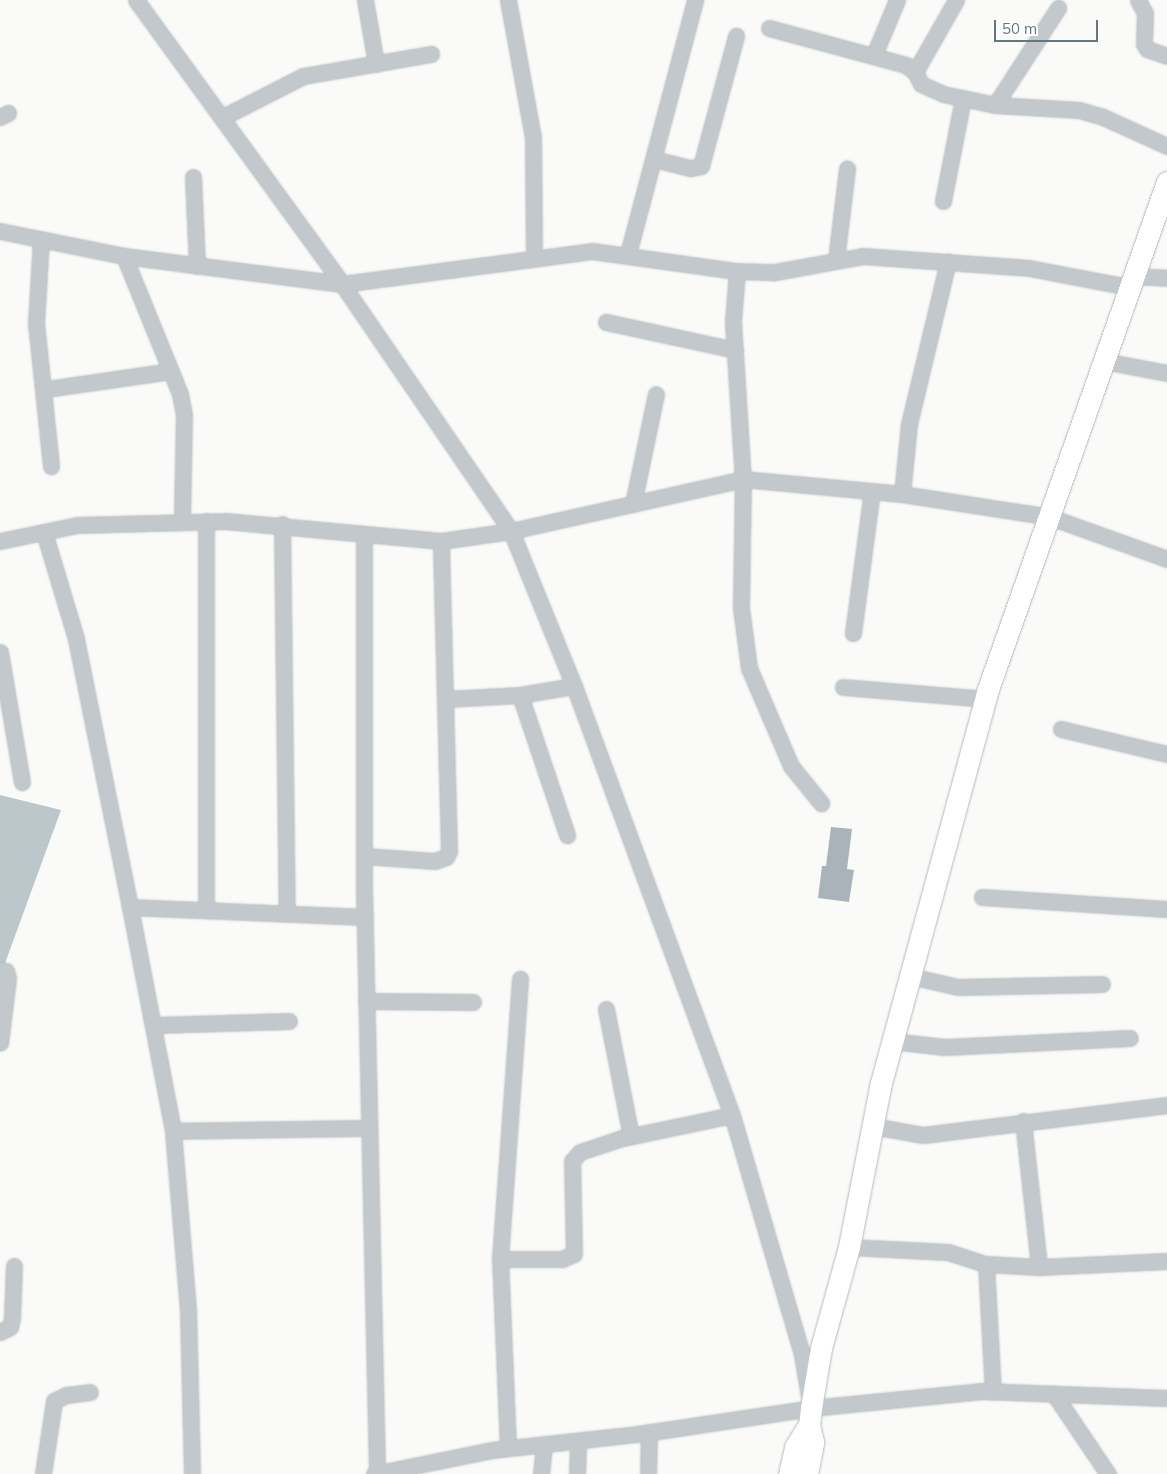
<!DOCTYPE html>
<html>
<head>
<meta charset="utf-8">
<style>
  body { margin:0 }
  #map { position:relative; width:1167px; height:1474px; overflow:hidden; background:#fafaf8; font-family:Mulish,sans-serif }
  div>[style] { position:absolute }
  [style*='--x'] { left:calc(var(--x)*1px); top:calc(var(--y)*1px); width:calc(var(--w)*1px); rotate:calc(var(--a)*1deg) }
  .water>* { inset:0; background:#bbc7cb }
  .building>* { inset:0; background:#aab3b9 }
  .roads { filter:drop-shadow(0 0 1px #b3babf) drop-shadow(0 0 1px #b3babf) }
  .street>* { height:15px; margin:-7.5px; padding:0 7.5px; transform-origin:7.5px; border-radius:7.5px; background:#c3c8cc }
  .secondary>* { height:21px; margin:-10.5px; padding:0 10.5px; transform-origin:10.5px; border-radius:10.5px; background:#fff }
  span { translate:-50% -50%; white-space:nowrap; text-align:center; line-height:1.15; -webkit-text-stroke:5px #fff; paint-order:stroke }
  .scale { position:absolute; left:994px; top:20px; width:104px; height:22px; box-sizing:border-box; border:2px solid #657683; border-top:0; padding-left:6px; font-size:15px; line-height:18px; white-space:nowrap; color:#657683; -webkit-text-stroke:4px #fff; paint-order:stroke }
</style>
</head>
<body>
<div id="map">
  <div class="water">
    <i style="clip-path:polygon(0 795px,61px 810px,4px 966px,0 966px)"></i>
  </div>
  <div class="building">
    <i style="clip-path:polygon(831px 827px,852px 829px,847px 869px,854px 870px,849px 902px,818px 898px,822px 866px,826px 866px)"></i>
  </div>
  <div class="roads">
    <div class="street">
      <i style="--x:136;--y:0;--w:351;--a:54"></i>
      <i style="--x:342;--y:284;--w:299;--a:55.6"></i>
      <i style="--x:511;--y:531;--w:167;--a:67.9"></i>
      <i style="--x:574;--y:686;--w:457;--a:69.8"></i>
      <i style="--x:732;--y:1115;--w:250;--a:73.7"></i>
      <i style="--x:802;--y:1355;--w:42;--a:80.3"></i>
      <i style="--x:365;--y:0;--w:65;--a:80.2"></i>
      <i style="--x:508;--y:0;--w:139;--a:79.7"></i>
      <i style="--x:533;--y:137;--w:119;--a:89.5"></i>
      <i style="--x:1138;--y:0;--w:15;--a:62"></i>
      <i style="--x:1145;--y:13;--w:31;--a:92"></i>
      <i style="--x:1144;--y:44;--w:6;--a:59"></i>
      <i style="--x:1147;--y:49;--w:21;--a:19"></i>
      <i style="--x:769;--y:28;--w:142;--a:15.1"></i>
      <i style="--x:906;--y:65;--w:11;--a:38"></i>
      <i style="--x:915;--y:72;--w:13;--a:63"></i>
      <i style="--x:921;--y:84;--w:24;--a:24"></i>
      <i style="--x:943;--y:94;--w:53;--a:11.9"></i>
      <i style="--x:995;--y:105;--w:84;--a:3.4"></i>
      <i style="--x:1079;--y:110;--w:25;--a:16"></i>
      <i style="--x:1103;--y:117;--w:70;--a:24.4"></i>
      <i style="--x:874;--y:55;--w:60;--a:-67.3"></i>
      <i style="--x:915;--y:72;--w:83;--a:-60.3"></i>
      <i style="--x:995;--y:105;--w:116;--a:-57"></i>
      <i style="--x:0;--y:117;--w:9;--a:-27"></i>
      <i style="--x:223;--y:117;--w:90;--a:-27.1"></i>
      <i style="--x:303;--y:76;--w:130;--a:-9.8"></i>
      <i style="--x:654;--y:159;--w:38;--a:14"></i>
      <i style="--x:691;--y:168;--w:10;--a:-11"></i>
      <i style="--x:701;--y:166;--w:135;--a:-74.9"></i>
      <i style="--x:193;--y:177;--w:89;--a:87.4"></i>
      <i style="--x:943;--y:201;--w:105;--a:-79"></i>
      <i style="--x:0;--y:231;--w:126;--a:11.4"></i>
      <i style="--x:124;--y:256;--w:220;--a:7.3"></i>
      <i style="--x:342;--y:284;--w:252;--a:-7.5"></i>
      <i style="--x:592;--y:251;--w:146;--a:7.9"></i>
      <i style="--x:737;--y:271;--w:38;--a:2"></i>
      <i style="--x:775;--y:272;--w:89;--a:-10.3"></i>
      <i style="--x:863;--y:256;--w:166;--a:4.1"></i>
      <i style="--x:1029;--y:268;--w:102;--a:10.8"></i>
      <i style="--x:41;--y:239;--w:84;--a:93.4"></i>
      <i style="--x:36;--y:323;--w:144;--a:84"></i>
      <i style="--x:628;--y:254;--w:263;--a:-75.2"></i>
      <i style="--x:124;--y:256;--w:149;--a:67.9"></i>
      <i style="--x:180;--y:394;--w:21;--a:79"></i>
      <i style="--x:184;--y:415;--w:107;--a:91.1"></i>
      <i style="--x:836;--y:260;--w:92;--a:-83.1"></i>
      <i style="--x:737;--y:271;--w:51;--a:94.5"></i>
      <i style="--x:733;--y:322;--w:157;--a:86.4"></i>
      <i style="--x:743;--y:479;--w:129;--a:90.9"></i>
      <i style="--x:741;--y:608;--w:61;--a:82.4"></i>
      <i style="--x:749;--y:668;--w:107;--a:66.8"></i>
      <i style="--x:791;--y:766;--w:48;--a:51"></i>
      <i style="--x:1133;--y:276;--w:34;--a:3"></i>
      <i style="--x:606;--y:322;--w:132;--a:12.2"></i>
      <i style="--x:1104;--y:361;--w:64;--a:10.8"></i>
      <i style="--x:46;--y:389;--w:126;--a:-8.2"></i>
      <i style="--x:902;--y:494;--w:70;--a:-84.3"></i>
      <i style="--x:909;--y:424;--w:167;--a:-76.5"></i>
      <i style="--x:633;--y:504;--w:112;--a:-78.2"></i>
      <i style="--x:206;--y:521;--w:389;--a:90"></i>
      <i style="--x:282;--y:524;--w:389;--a:89.3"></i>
      <i style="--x:44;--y:532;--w:112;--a:73.3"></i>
      <i style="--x:76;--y:639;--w:273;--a:78.6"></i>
      <i style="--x:130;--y:907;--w:235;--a:2.4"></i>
      <i style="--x:364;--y:534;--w:355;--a:90"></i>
      <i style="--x:364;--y:889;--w:584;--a:88.72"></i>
      <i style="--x:0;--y:541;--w:79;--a:-11.7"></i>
      <i style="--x:77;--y:525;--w:148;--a:-1.5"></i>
      <i style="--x:225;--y:521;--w:217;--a:5.3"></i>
      <i style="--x:441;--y:541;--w:71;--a:-8.1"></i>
      <i style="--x:511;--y:531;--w:238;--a:-12.6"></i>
      <i style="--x:743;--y:479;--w:160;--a:5.4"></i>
      <i style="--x:902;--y:494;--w:150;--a:8.8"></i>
      <i style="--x:1050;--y:517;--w:124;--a:19.7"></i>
      <i style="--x:853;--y:633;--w:143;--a:-82.4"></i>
      <i style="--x:0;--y:652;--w:132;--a:80.4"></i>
      <i style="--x:843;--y:687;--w:143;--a:4.8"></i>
      <i style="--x:520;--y:695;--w:148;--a:71.4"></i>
      <i style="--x:446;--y:699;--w:74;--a:-3.1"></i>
      <i style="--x:520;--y:695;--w:55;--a:-9.5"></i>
      <i style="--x:1061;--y:729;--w:109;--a:13.3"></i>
      <i style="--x:364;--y:856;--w:71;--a:4"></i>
      <i style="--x:435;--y:861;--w:12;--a:-20"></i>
      <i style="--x:446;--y:857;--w:7;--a:-63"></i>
      <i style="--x:449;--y:851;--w:310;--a:-91.5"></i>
      <i style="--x:982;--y:897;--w:185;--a:3.7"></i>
      <i style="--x:130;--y:907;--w:228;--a:79.1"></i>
      <i style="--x:173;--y:1131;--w:179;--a:85.2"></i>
      <i style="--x:188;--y:1309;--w:165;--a:88.6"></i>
      <i style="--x:0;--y:970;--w:6;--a:9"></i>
      <i style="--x:6;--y:971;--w:7;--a:74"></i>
      <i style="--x:8;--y:978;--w:65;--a:97"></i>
      <i style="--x:910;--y:976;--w:49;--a:12.9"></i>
      <i style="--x:958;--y:987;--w:144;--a:-1.2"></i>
      <i style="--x:366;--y:1001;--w:107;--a:0.5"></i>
      <i style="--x:606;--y:1009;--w:129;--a:78.9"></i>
      <i style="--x:154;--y:1025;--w:135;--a:-1.7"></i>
      <i style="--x:892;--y:1041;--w:53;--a:6.5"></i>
      <i style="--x:945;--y:1047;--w:185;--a:-2.8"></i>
      <i style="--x:1023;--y:1121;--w:147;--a:83.7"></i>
      <i style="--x:873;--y:1126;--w:51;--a:10.2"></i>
      <i style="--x:923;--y:1135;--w:246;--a:-7"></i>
      <i style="--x:173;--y:1131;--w:196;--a:-0.9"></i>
      <i style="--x:849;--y:1247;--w:99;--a:2.9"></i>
      <i style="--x:948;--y:1252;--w:40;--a:18"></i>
      <i style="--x:986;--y:1264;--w:53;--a:3.2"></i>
      <i style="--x:1039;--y:1267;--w:128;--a:-2.7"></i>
      <i style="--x:500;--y:1259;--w:62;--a:0"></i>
      <i style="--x:562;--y:1259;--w:13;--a:-23"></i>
      <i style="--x:574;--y:1254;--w:93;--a:-91.2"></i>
      <i style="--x:572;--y:1161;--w:12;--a:-48"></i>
      <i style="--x:580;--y:1152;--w:44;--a:-18.4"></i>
      <i style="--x:622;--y:1138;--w:112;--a:-11.8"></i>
      <i style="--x:986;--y:1264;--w:128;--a:86.9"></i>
      <i style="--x:0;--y:1332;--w:11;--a:-27"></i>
      <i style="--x:10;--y:1327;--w:9;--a:-77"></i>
      <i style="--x:12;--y:1318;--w:52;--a:-87.8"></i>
      <i style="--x:1054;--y:1394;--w:97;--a:56"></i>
      <i style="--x:508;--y:1448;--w:189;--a:-92.4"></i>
      <i style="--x:500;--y:1259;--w:281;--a:-85.9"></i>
      <i style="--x:43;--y:1474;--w:74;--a:-81.4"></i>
      <i style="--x:54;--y:1401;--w:13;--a:-27"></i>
      <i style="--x:66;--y:1395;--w:24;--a:-7"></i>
      <i style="--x:374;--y:1474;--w:120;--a:-11.5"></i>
      <i style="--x:492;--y:1450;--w:147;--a:-6.3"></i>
      <i style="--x:638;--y:1434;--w:175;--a:-8.5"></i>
      <i style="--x:811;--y:1408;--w:172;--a:-5.7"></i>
      <i style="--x:982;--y:1391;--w:185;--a:2.2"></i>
      <i style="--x:541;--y:1474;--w:30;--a:-84"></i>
      <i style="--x:577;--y:1474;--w:33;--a:-88"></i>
      <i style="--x:648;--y:1474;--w:42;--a:-88.6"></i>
    </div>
    <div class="secondary">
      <i style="--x:789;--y:1474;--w:28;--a:-77"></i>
      <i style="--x:795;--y:1447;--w:26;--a:-58"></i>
      <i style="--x:807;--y:1474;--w:33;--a:-79"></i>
      <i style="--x:813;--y:1442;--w:17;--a:-103"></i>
      <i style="--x:809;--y:1425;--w:17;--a:-83"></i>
      <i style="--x:811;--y:1408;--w:61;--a:-80.5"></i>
      <i style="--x:821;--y:1348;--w:105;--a:-74.5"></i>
      <i style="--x:849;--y:1247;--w:167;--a:-79"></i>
      <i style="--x:881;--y:1083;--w:405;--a:-74.8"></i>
      <i style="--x:987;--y:692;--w:541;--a:-70.56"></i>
    </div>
  </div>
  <div class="scale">50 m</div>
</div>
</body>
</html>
